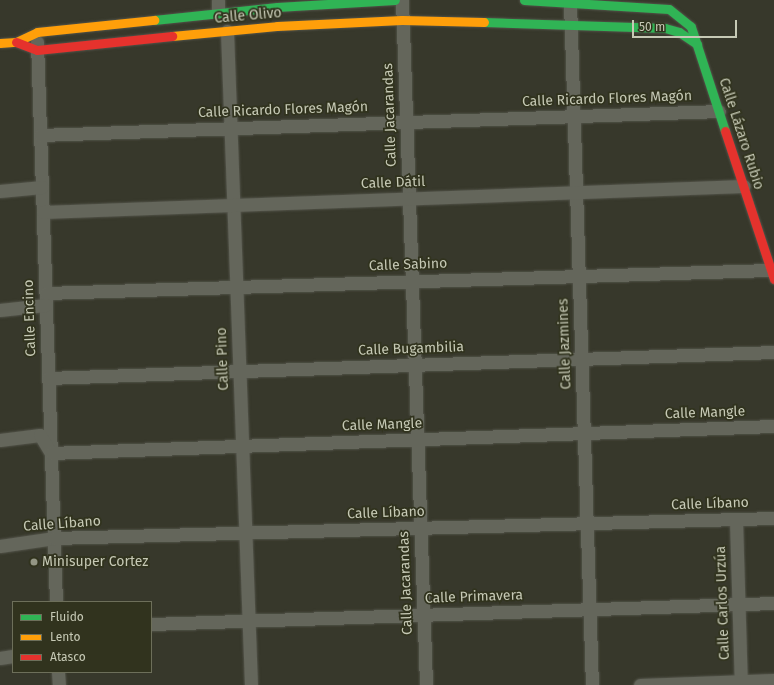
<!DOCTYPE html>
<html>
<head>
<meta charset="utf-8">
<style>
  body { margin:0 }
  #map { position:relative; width:774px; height:685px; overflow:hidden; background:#37382b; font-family:"Fira Sans",sans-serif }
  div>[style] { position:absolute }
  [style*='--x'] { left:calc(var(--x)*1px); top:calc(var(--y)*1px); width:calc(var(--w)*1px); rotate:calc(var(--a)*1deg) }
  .roads { filter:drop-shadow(0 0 1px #525349) drop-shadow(0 0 1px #525349) }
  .street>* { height:13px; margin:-6.5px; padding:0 6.5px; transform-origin:6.5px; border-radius:6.5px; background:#64665b }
  .fast>* { height:9px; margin:-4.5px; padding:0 4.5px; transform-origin:4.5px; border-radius:4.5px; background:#30b455 }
  .slow>* { height:9px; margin:-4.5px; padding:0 4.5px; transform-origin:4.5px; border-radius:4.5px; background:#ff9f0a }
  .jam>* { height:9px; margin:-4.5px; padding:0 4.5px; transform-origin:4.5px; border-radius:4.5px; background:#e5322d }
  .dots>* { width:11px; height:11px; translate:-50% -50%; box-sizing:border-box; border:2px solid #31331e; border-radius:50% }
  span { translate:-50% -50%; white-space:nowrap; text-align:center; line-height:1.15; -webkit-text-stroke:3.5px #31331e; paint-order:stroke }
  .street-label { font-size:14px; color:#c6c9b5 }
  .poi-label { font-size:14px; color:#c6c9b5 }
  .left { translate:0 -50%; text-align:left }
  .legend { position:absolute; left:12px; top:601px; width:140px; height:72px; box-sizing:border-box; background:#31331e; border:1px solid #6d6f5a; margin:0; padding:5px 7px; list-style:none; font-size:12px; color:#c6c9b5 }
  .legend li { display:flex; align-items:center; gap:8px; height:20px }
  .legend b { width:20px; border:1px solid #6d6f5a }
  .scale { position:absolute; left:632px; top:20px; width:105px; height:18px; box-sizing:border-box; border:2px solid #c6c9b5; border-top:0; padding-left:5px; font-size:12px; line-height:14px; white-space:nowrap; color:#c6c9b5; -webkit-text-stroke:3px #31331e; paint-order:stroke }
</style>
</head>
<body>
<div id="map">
  <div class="roads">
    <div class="street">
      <i style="--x:218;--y:0;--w:12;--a:90"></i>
      <i style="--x:402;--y:0;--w:685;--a:87.99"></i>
      <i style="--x:570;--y:2;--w:683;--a:88.16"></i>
      <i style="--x:227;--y:31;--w:654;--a:87.9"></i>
      <i style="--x:37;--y:42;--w:560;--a:88.06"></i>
      <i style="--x:40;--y:135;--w:679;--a:-2.02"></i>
      <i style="--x:0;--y:191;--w:42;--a:-5.4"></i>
      <i style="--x:43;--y:212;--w:701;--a:-2.12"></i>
      <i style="--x:46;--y:293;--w:725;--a:-1.82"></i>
      <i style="--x:0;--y:310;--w:46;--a:-6.2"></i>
      <i style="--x:48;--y:378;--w:726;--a:-2.05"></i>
      <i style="--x:0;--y:440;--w:40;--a:-7.1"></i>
      <i style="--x:40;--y:435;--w:21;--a:59"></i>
      <i style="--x:51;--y:453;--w:724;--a:-2.14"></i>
      <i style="--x:736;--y:520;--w:165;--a:88.3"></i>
      <i style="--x:0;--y:546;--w:55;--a:-8.4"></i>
      <i style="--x:54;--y:538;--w:720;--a:-1.59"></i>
      <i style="--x:151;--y:624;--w:623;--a:-1.93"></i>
      <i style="--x:0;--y:658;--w:13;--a:-9"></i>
      <i style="--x:58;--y:672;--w:13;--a:86"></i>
      <i style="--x:640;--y:685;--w:134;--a:-2.1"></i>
    </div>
    <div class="fast">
      <i style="--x:524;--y:0;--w:145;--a:3.6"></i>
      <i style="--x:669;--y:9;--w:28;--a:39"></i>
      <i style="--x:691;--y:27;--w:109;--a:71.9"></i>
      <i style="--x:154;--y:20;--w:124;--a:-6"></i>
      <i style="--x:277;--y:7;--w:118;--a:-3.4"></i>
      <i style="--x:484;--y:22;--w:181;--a:1.9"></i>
      <i style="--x:665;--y:28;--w:15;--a:16"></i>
      <i style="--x:679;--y:32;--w:22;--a:34"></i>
    </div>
    <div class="slow">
      <i style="--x:172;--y:36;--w:105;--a:-5.4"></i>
      <i style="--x:277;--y:26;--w:125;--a:-2.7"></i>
      <i style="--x:402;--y:20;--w:82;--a:1.4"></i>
      <i style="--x:0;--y:43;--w:16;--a:-4"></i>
      <i style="--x:16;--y:42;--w:23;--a:-25"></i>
      <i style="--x:37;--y:32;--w:118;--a:-5.9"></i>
    </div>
    <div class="jam">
      <i style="--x:16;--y:42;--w:22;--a:21"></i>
      <i style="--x:37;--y:50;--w:136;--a:-5.9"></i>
      <i style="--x:725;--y:131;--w:156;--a:71.7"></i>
    </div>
  </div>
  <div class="dots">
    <i style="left:34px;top:562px;background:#949685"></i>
  </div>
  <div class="street-label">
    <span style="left:248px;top:16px;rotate:-5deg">Calle Olivo</span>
    <span style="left:607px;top:99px;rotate:-2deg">Calle Ricardo Flores Magón</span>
    <span style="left:283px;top:110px;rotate:-2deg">Calle Ricardo Flores Magón</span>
    <span style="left:390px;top:115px;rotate:-92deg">Calle Jacarandas</span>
    <span style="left:741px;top:134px;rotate:72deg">Calle Lázaro Rubio</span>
    <span style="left:393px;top:183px;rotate:-2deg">Calle Dátil</span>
    <span style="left:408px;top:265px;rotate:-2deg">Calle Sabino</span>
    <span style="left:30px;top:318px;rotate:-92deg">Calle Encino</span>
    <span style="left:565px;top:344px;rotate:-92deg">Calle Jazmines</span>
    <span style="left:411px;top:349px;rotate:-2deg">Calle Bugambilia</span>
    <span style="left:223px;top:359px;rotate:-92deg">Calle Pino</span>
    <span style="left:705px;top:413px;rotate:-2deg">Calle Mangle</span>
    <span style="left:382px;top:425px;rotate:-2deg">Calle Mangle</span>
    <span style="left:710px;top:504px;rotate:-2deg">Calle Líbano</span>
    <span style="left:386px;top:513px;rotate:-2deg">Calle Líbano</span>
    <span style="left:62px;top:524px;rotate:-4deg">Calle Líbano</span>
    <span style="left:406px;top:583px;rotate:-92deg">Calle Jacarandas</span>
    <span style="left:474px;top:597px;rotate:-2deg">Calle Primavera</span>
    <span style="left:723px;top:603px;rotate:-92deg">Calle Carlos Urzúa</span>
  </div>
  <div class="poi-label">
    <span class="left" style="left:42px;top:562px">Minisuper Cortez</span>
  </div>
  <ul class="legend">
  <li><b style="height:5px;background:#30b455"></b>Fluido</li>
  <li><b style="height:5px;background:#ff9f0a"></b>Lento</li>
  <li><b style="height:5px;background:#e5322d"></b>Atasco</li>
  </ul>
  <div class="scale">50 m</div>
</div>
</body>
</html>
